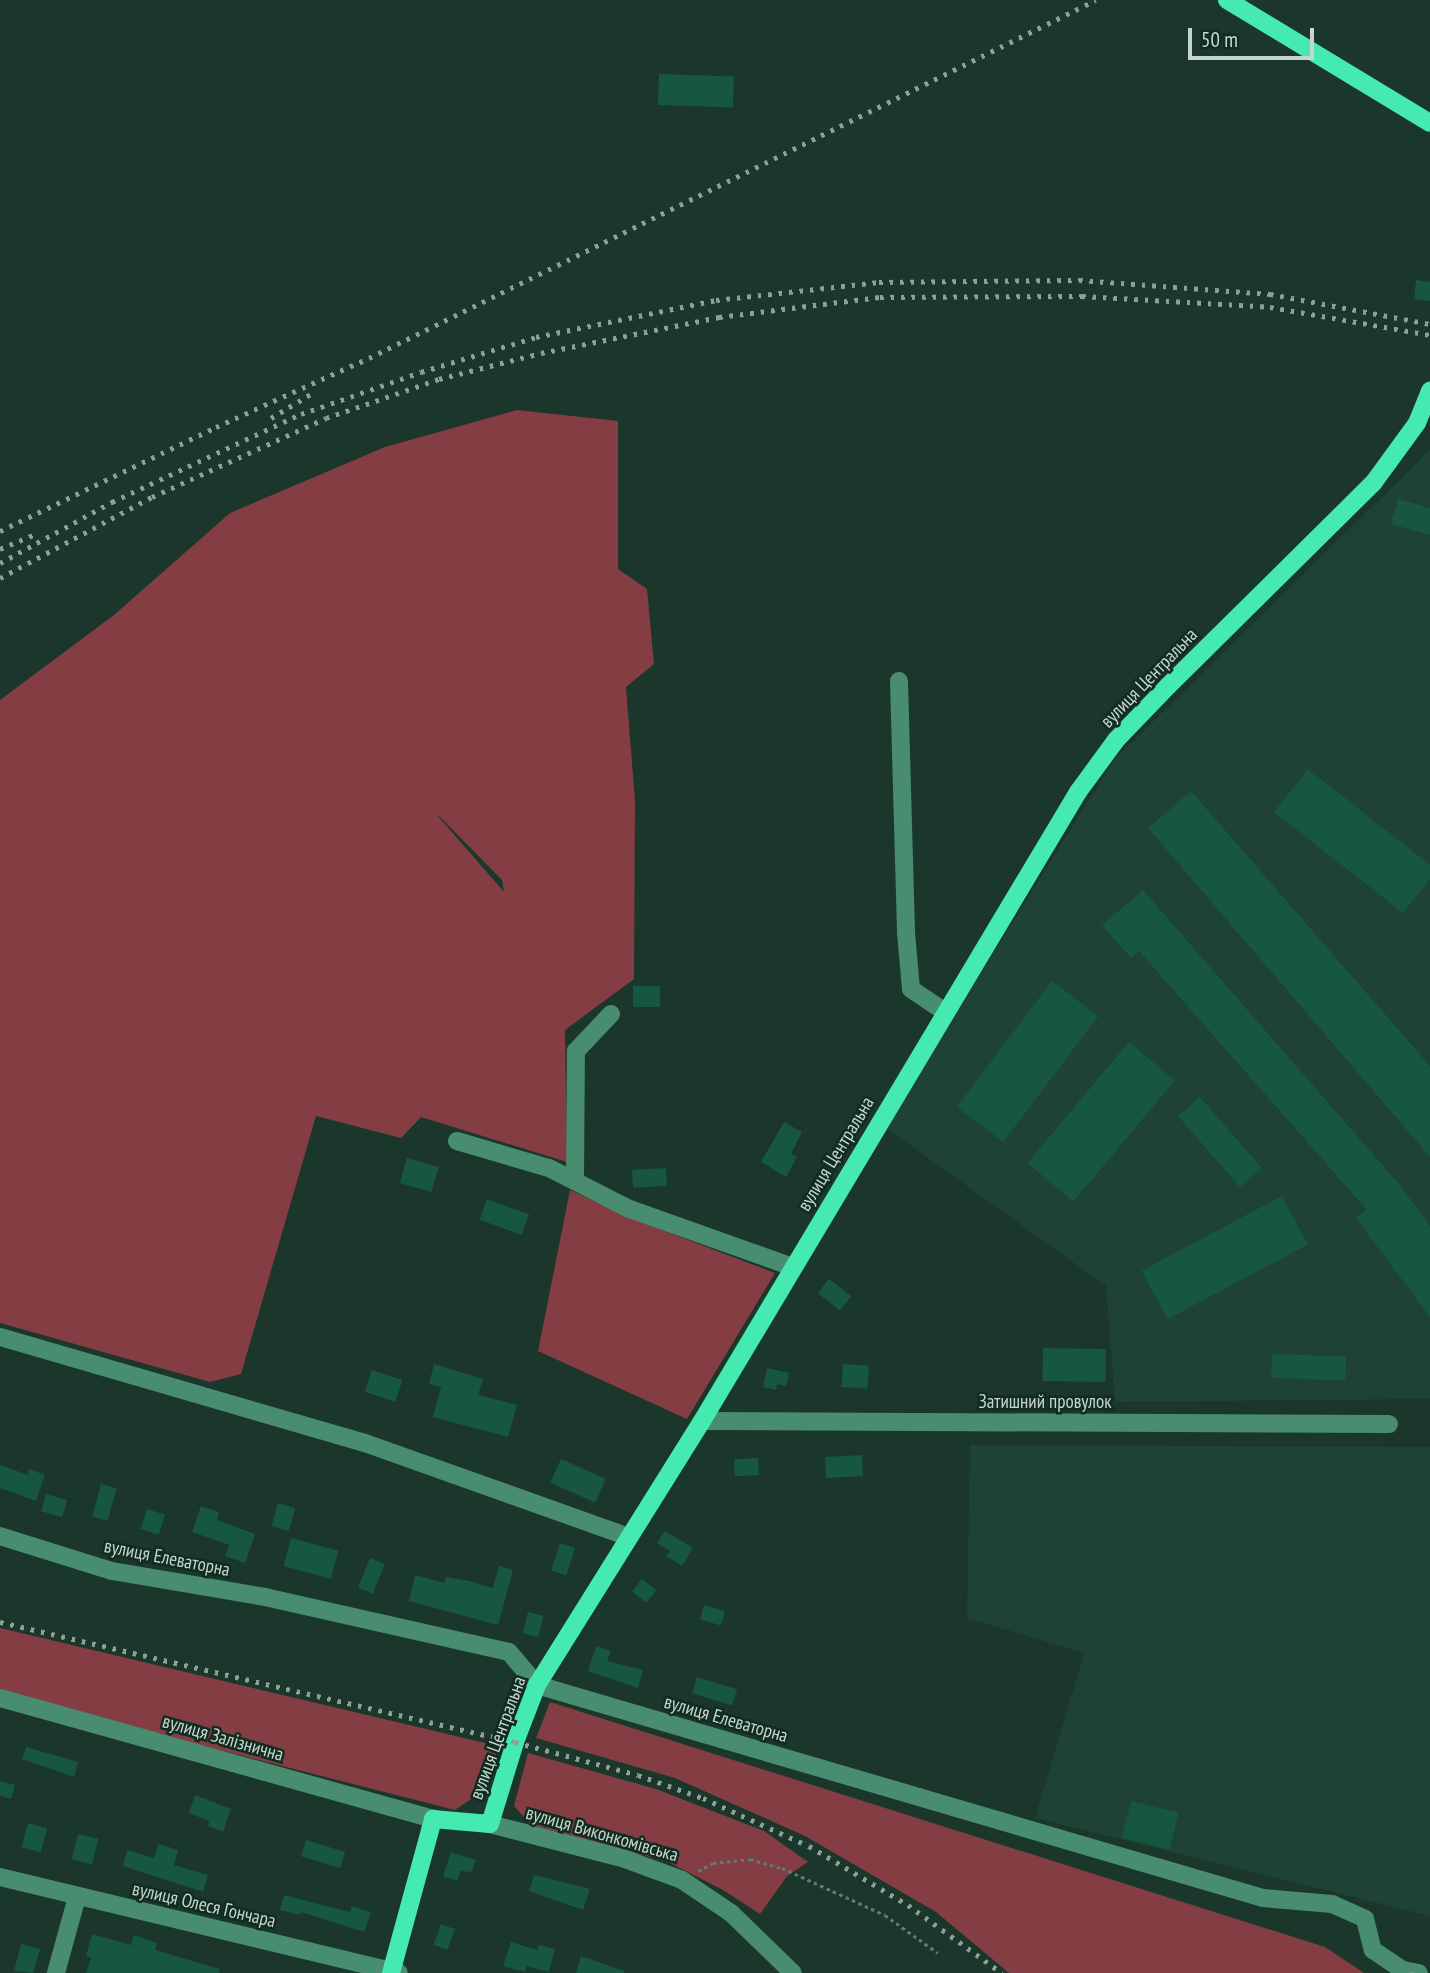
<!DOCTYPE html>
<html>
<head>
<meta charset="utf-8">
<style>
  body { margin:0 }
  #map { position:relative; width:1430px; height:1973px; overflow:hidden; background:#1b362b; font-family:"PT Sans Narrow",sans-serif }
  div>[style] { position:absolute }
  [style*='--x'] { left:calc(var(--x)*1px); top:calc(var(--y)*1px); width:calc(var(--w)*1px); rotate:calc(var(--a)*1deg) }
  .built>* { inset:0; background:#1e4233 }
  .green>* { inset:0; background:#843d43 }
  .building>* { inset:0; background:#175740; transform-origin:0 0 }
  .path>* { height:2.5px; margin-top:-1.25px; transform-origin:0; background:repeating-linear-gradient(90deg,#647a71 0 3.5px,transparent 0 7px) }
  .minor>* { height:18px; margin:-9px; padding:0 9px; transform-origin:9px; border-radius:9px; background:#488d70 }
  .major>* { height:18px; margin:-9px; padding:0 9px; transform-origin:9px; border-radius:9px; background:#45eab0 }
  .rail>* { height:5px; margin-top:-2.5px; transform-origin:0; background:repeating-linear-gradient(90deg,#8ca097 0 3.5px,transparent 0 10.5px) }
  span { translate:-50% -50%; white-space:nowrap; text-align:center; line-height:1.15; -webkit-text-stroke:5px #112c21; paint-order:stroke }
  .street-label { font-size:19px; color:#c6d6ce }
  .scale { position:absolute; left:1188px; top:28px; width:126px; height:32px; box-sizing:border-box; border:4px solid #c6d6ce; border-top:0; padding-left:9px; font-size:21px; line-height:24px; white-space:nowrap; color:#c6d6ce; -webkit-text-stroke:5px #112c21; paint-order:stroke }
</style>
</head>
<body>
<div id="map">
  <div class="built">
    <i style="clip-path:polygon(1430px 450px,1430px 1399px,1115px 1402px,1106px 1286px,885px 1127px,1113px 761px)"></i>
    <i style="clip-path:polygon(970px 1445px,1430px 1447px,1430px 1916px,1035px 1818px,1084px 1653px,967px 1618px)"></i>
  </div>
  <div class="green">
    <i style="clip-path:polygon(evenodd,517px 410px,618px 421px,618px 569px,647px 589px,654px 664px,626px 687px,635px 801px,634px 979px,565px 1030px,567px 1162px,421px 1117px,401px 1138px,316px 1116px,241px 1374px,210px 1382px,0 1323px,0 700px,114px 615px,230px 513px,385px 447px,517px 410px,438px 815px,502px 880px,504px 892px,438px 816px,438px 815px)"></i>
    <i style="clip-path:polygon(570px 1190px,633px 1219px,775px 1273px,687px 1419px,538px 1351px)"></i>
    <i style="clip-path:polygon(0 1628px,498px 1746px,487px 1788px,455px 1810px,0 1694px)"></i>
    <i style="clip-path:polygon(550px 1702px,1325px 1947px,1364px 1973px,1009px 1973px,936px 1912px,805px 1836px,675px 1778px,536px 1738px)"></i>
    <i style="clip-path:polygon(528px 1753px,656px 1789px,764px 1831px,808px 1862px,787px 1876px,760px 1914px,723px 1890px,668px 1862px,531px 1825px,514px 1806px)"></i>
  </div>
  <div class="building">
    <i style="left:659px;top:74px;width:75px;height:31px;rotate:2deg"></i>
    <i style="clip-path:polygon(1416px 280px,1430px 282px,1430px 301px,1414px 299px)"></i>
    <i style="clip-path:polygon(1398px 499px,1430px 508px,1430px 535px,1391px 524px)"></i>
    <i style="clip-path:polygon(1308px 769px,1430px 865px,1430px 879px,1403px 913px,1274px 812px)"></i>
    <i style="clip-path:polygon(1191px 791px,1430px 1066px,1430px 1157px,1148px 828px)"></i>
    <i style="clip-path:polygon(1143px 890px,1398px 1183px,1430px 1226px,1430px 1317px,1355px 1217px,1367px 1210px,1139px 951px,1131px 958px,1102px 925px)"></i>
    <i style="left:1052px;top:981px;width:58px;height:158px;rotate:37deg"></i>
    <i style="left:660px;top:986px;width:21px;height:27px;rotate:90deg"></i>
    <i style="left:1129px;top:1042px;width:60px;height:158px;rotate:40deg"></i>
    <i style="left:1200px;top:1097px;width:94px;height:29px;rotate:49deg"></i>
    <i style="clip-path:polygon(784px 1122px,802px 1132px,791px 1154px,797px 1157px,786px 1177px,761px 1162px)"></i>
    <i style="left:407px;top:1158px;width:33px;height:26px;rotate:16deg"></i>
    <i style="left:666px;top:1168px;width:18px;height:34px;rotate:87deg"></i>
    <i style="left:1282px;top:1196px;width:55px;height:159px;rotate:62deg"></i>
    <i style="left:487px;top:1199px;width:45px;height:22px;rotate:20deg"></i>
    <i style="left:829px;top:1279px;width:28px;height:18px;rotate:38deg"></i>
    <i style="left:1043px;top:1348px;width:63px;height:33px;rotate:1deg"></i>
    <i style="left:1272px;top:1354px;width:74px;height:24px;rotate:2deg"></i>
    <i style="clip-path:polygon(434px 1364px,483px 1379px,478px 1395px,517px 1405px,508px 1437px,433px 1417px,441px 1387px,429px 1384px)"></i>
    <i style="left:843px;top:1364px;width:26px;height:23px;rotate:4deg"></i>
    <i style="clip-path:polygon(767px 1368px,789px 1373px,786px 1386px,777px 1384px,776px 1390px,763px 1387px)"></i>
    <i style="left:372px;top:1370px;width:32px;height:23px;rotate:18deg"></i>
    <i style="left:862px;top:1455px;width:21px;height:37px;rotate:87deg"></i>
    <i style="left:758px;top:1458px;width:17px;height:24px;rotate:87deg"></i>
    <i style="left:561px;top:1459px;width:49px;height:26px;rotate:24deg"></i>
    <i style="clip-path:polygon(0 1465px,28px 1475px,29px 1469px,45px 1475px,36px 1501px,0 1488px)"></i>
    <i style="left:101px;top:1484px;width:16px;height:34px;rotate:15deg"></i>
    <i style="left:46px;top:1494px;width:22px;height:18px;rotate:16deg"></i>
    <i style="left:278px;top:1503px;width:18px;height:24px;rotate:16deg"></i>
    <i style="clip-path:polygon(201px 1506px,219px 1512px,217px 1520px,255px 1534px,245px 1563px,225px 1556px,229px 1545px,192px 1532px)"></i>
    <i style="left:147px;top:1509px;width:19px;height:21px;rotate:18deg"></i>
    <i style="clip-path:polygon(665px 1531px,693px 1548px,682px 1566px,666px 1556px,670px 1551px,657px 1543px)"></i>
    <i style="left:291px;top:1538px;width:49px;height:29px;rotate:15deg"></i>
    <i style="left:560px;top:1543px;width:16px;height:29px;rotate:18deg"></i>
    <i style="left:370px;top:1558px;width:16px;height:32px;rotate:22deg"></i>
    <i style="clip-path:polygon(499px 1566px,513px 1570px,498px 1625px,409px 1601px,415px 1575px,444px 1583px,446px 1577px,469px 1581px,493px 1588px)"></i>
    <i style="left:642px;top:1579px;width:18px;height:16px;rotate:38deg"></i>
    <i style="left:704px;top:1605px;width:22px;height:15px;rotate:16deg"></i>
    <i style="left:528px;top:1612px;width:16px;height:22px;rotate:14deg"></i>
    <i style="clip-path:polygon(596px 1646px,611px 1651px,607px 1661px,643px 1670px,638px 1688px,588px 1671px)"></i>
    <i style="left:697px;top:1677px;width:42px;height:17px;rotate:17deg"></i>
    <i style="clip-path:polygon(26px 1747px,78px 1762px,74px 1777px,22px 1759px)"></i>
    <i style="clip-path:polygon(0 1781px,15px 1785px,11px 1799px,0 1796px)"></i>
    <i style="clip-path:polygon(195px 1795px,231px 1809px,223px 1832px,208px 1826px,209px 1821px,189px 1813px)"></i>
    <i style="left:1131px;top:1801px;width:49px;height:38px;rotate:14deg"></i>
    <i style="left:28px;top:1823px;width:20px;height:25px;rotate:15deg"></i>
    <i style="left:78px;top:1834px;width:21px;height:26px;rotate:14deg"></i>
    <i style="left:306px;top:1840px;width:41px;height:17px;rotate:17deg"></i>
    <i style="clip-path:polygon(159px 1844px,178px 1850px,174px 1865px,208px 1875px,203px 1892px,123px 1866px,127px 1850px,154px 1858px)"></i>
    <i style="clip-path:polygon(451px 1852px,476px 1860px,471px 1873px,461px 1870px,457px 1881px,443px 1876px)"></i>
    <i style="clip-path:polygon(534px 1875px,590px 1889px,583px 1910px,529px 1891px)"></i>
    <i style="clip-path:polygon(284px 1895px,350px 1912px,352px 1906px,371px 1913px,364px 1932px,301px 1912px,300px 1915px,280px 1910px)"></i>
    <i style="left:441px;top:1924px;width:15px;height:22px;rotate:20deg"></i>
    <i style="clip-path:polygon(92px 1934px,131px 1945px,134px 1935px,157px 1943px,155px 1950px,220px 1969px,219px 1973px,86px 1973px,91px 1958px,86px 1956px)"></i>
    <i style="clip-path:polygon(511px 1942px,537px 1950px,539px 1945px,555px 1949px,549px 1972px,527px 1966px,525px 1972px,503px 1966px)"></i>
    <i style="clip-path:polygon(21px 1944px,40px 1949px,33px 1973px,14px 1971px)"></i>
    <i style="clip-path:polygon(581px 1956px,624px 1971px,624px 1973px,576px 1973px)"></i>
  </div>
  <div class="path">
    <i style="--x:698;--y:1871;--w:17;--a:-28"></i>
    <i style="--x:713;--y:1863;--w:37;--a:-6"></i>
    <i style="--x:750;--y:1859;--w:33;--a:16"></i>
    <i style="--x:782;--y:1868;--w:113;--a:24.5"></i>
    <i style="--x:885;--y:1915;--w:65;--a:35.6"></i>
  </div>
  <div class="minor">
    <i style="--x:899;--y:681;--w:252;--a:88.4"></i>
    <i style="--x:906;--y:933;--w:56;--a:84.9"></i>
    <i style="--x:911;--y:989;--w:41;--a:34.1"></i>
    <i style="--x:457;--y:1141;--w:96;--a:16.4"></i>
    <i style="--x:549;--y:1168;--w:88;--a:27.1"></i>
    <i style="--x:627;--y:1208;--w:176;--a:19.6"></i>
    <i style="--x:575;--y:1181;--w:130;--a:-89.6"></i>
    <i style="--x:576;--y:1051;--w:51;--a:-46.6"></i>
    <i style="--x:0;--y:1337;--w:380;--a:16.2"></i>
    <i style="--x:365;--y:1443;--w:280;--a:19.6"></i>
    <i style="--x:702;--y:1421;--w:687;--a:0.25"></i>
    <i style="--x:0;--y:1536;--w:117;--a:17.4"></i>
    <i style="--x:112;--y:1571;--w:155;--a:9.6"></i>
    <i style="--x:265;--y:1597;--w:250;--a:12.7"></i>
    <i style="--x:509;--y:1652;--w:43;--a:49.7"></i>
    <i style="--x:537;--y:1685;--w:757;--a:16.35"></i>
    <i style="--x:1263;--y:1898;--w:69;--a:5"></i>
    <i style="--x:1332;--y:1904;--w:36;--a:24"></i>
    <i style="--x:1365;--y:1919;--w:32;--a:76"></i>
    <i style="--x:1373;--y:1950;--w:36;--a:34"></i>
    <i style="--x:1403;--y:1970;--w:16;--a:11"></i>
    <i style="--x:0;--y:1698;--w:450;--a:15.6"></i>
    <i style="--x:490;--y:1824;--w:139;--a:14.5"></i>
    <i style="--x:625;--y:1859;--w:61;--a:20.2"></i>
    <i style="--x:682;--y:1880;--w:59;--a:34"></i>
    <i style="--x:731;--y:1913;--w:86;--a:44.1"></i>
    <i style="--x:0;--y:1877;--w:410;--a:13.5"></i>
    <i style="--x:56;--y:1973;--w:79;--a:-74.6"></i>
  </div>
  <div class="major">
    <i style="--x:1227;--y:0;--w:237;--a:31.2"></i>
    <i style="--x:391;--y:1973;--w:160;--a:-74.7"></i>
    <i style="--x:433;--y:1819;--w:57;--a:5"></i>
    <i style="--x:490;--y:1824;--w:86;--a:-73"></i>
    <i style="--x:515;--y:1742;--w:61;--a:-68.9"></i>
    <i style="--x:537;--y:1685;--w:311;--a:-58"></i>
    <i style="--x:702;--y:1421;--w:733;--a:-59.13"></i>
    <i style="--x:1078;--y:792;--w:64;--a:-53.8"></i>
    <i style="--x:1116;--y:740;--w:75;--a:-46.1"></i>
    <i style="--x:1168;--y:686;--w:290;--a:-44.7"></i>
    <i style="--x:1374;--y:482;--w:73;--a:-53.9"></i>
    <i style="--x:1417;--y:423;--w:35;--a:-68"></i>
  </div>
  <div class="rail">
    <i style="--x:271;--y:418;--w:52;--a:-31"></i>
    <i style="--x:0;--y:531;--w:240;--a:-25.7"></i>
    <i style="--x:216;--y:427;--w:168;--a:-24.3"></i>
    <i style="--x:369;--y:358;--w:810;--a:-26.22"></i>
    <i style="--x:0;--y:549;--w:39;--a:-23"></i>
    <i style="--x:0;--y:563;--w:128;--a:-28.6"></i>
    <i style="--x:112;--y:502;--w:208;--a:-25"></i>
    <i style="--x:301;--y:414;--w:127;--a:-19.3"></i>
    <i style="--x:421;--y:372;--w:120;--a:-16.9"></i>
    <i style="--x:536;--y:337;--w:184;--a:-11.6"></i>
    <i style="--x:716;--y:300;--w:164;--a:-6.3"></i>
    <i style="--x:879;--y:282;--w:200;--a:-0.6"></i>
    <i style="--x:1079;--y:280;--w:192;--a:4.2"></i>
    <i style="--x:1270;--y:294;--w:163;--a:10.6"></i>
    <i style="--x:0;--y:578;--w:172;--a:-28.1"></i>
    <i style="--x:152;--y:497;--w:191;--a:-24.4"></i>
    <i style="--x:326;--y:418;--w:120;--a:-19"></i>
    <i style="--x:439;--y:379;--w:105;--a:-14.3"></i>
    <i style="--x:541;--y:353;--w:182;--a:-11.4"></i>
    <i style="--x:719;--y:317;--w:162;--a:-7.1"></i>
    <i style="--x:880;--y:297;--w:202;--a:-0.3"></i>
    <i style="--x:1082;--y:296;--w:188;--a:3.3"></i>
    <i style="--x:1270;--y:307;--w:162;--a:9.9"></i>
    <i style="--x:0;--y:1622;--w:529;--a:13.12"></i>
    <i style="--x:515;--y:1742;--w:127;--a:15"></i>
    <i style="--x:638;--y:1775;--w:69;--a:19.5"></i>
    <i style="--x:703;--y:1798;--w:116;--a:24.4"></i>
    <i style="--x:809;--y:1846;--w:115;--a:30.8"></i>
    <i style="--x:908;--y:1905;--w:116;--a:35.9"></i>
    <i style="--x:1412;--y:1973;--w:1;--a:-90"></i>
  </div>
  <div class="street-label">
    <span style="left:1149px;top:678px;rotate:-46deg">вулиця Центральна</span>
    <span style="left:836px;top:1154px;rotate:-59deg">вулиця Центральна</span>
    <span style="left:1045px;top:1402px">Затишний провулок</span>
    <span style="left:167px;top:1558px;rotate:11deg">вулиця Елеваторна</span>
    <span style="left:726px;top:1719px;rotate:16deg">вулиця Елеваторна</span>
    <span style="left:223px;top:1738px;rotate:16deg">вулиця Залізнична</span>
    <span style="left:498px;top:1738px;rotate:-70deg">вулиця Центральна</span>
    <span style="left:602px;top:1834px;rotate:16deg">вулиця Виконкомівська</span>
    <span style="left:204px;top:1905px;rotate:13deg">вулиця Олеся Гончара</span>
  </div>
  <div class="scale">50 m</div>
</div>
</body>
</html>
